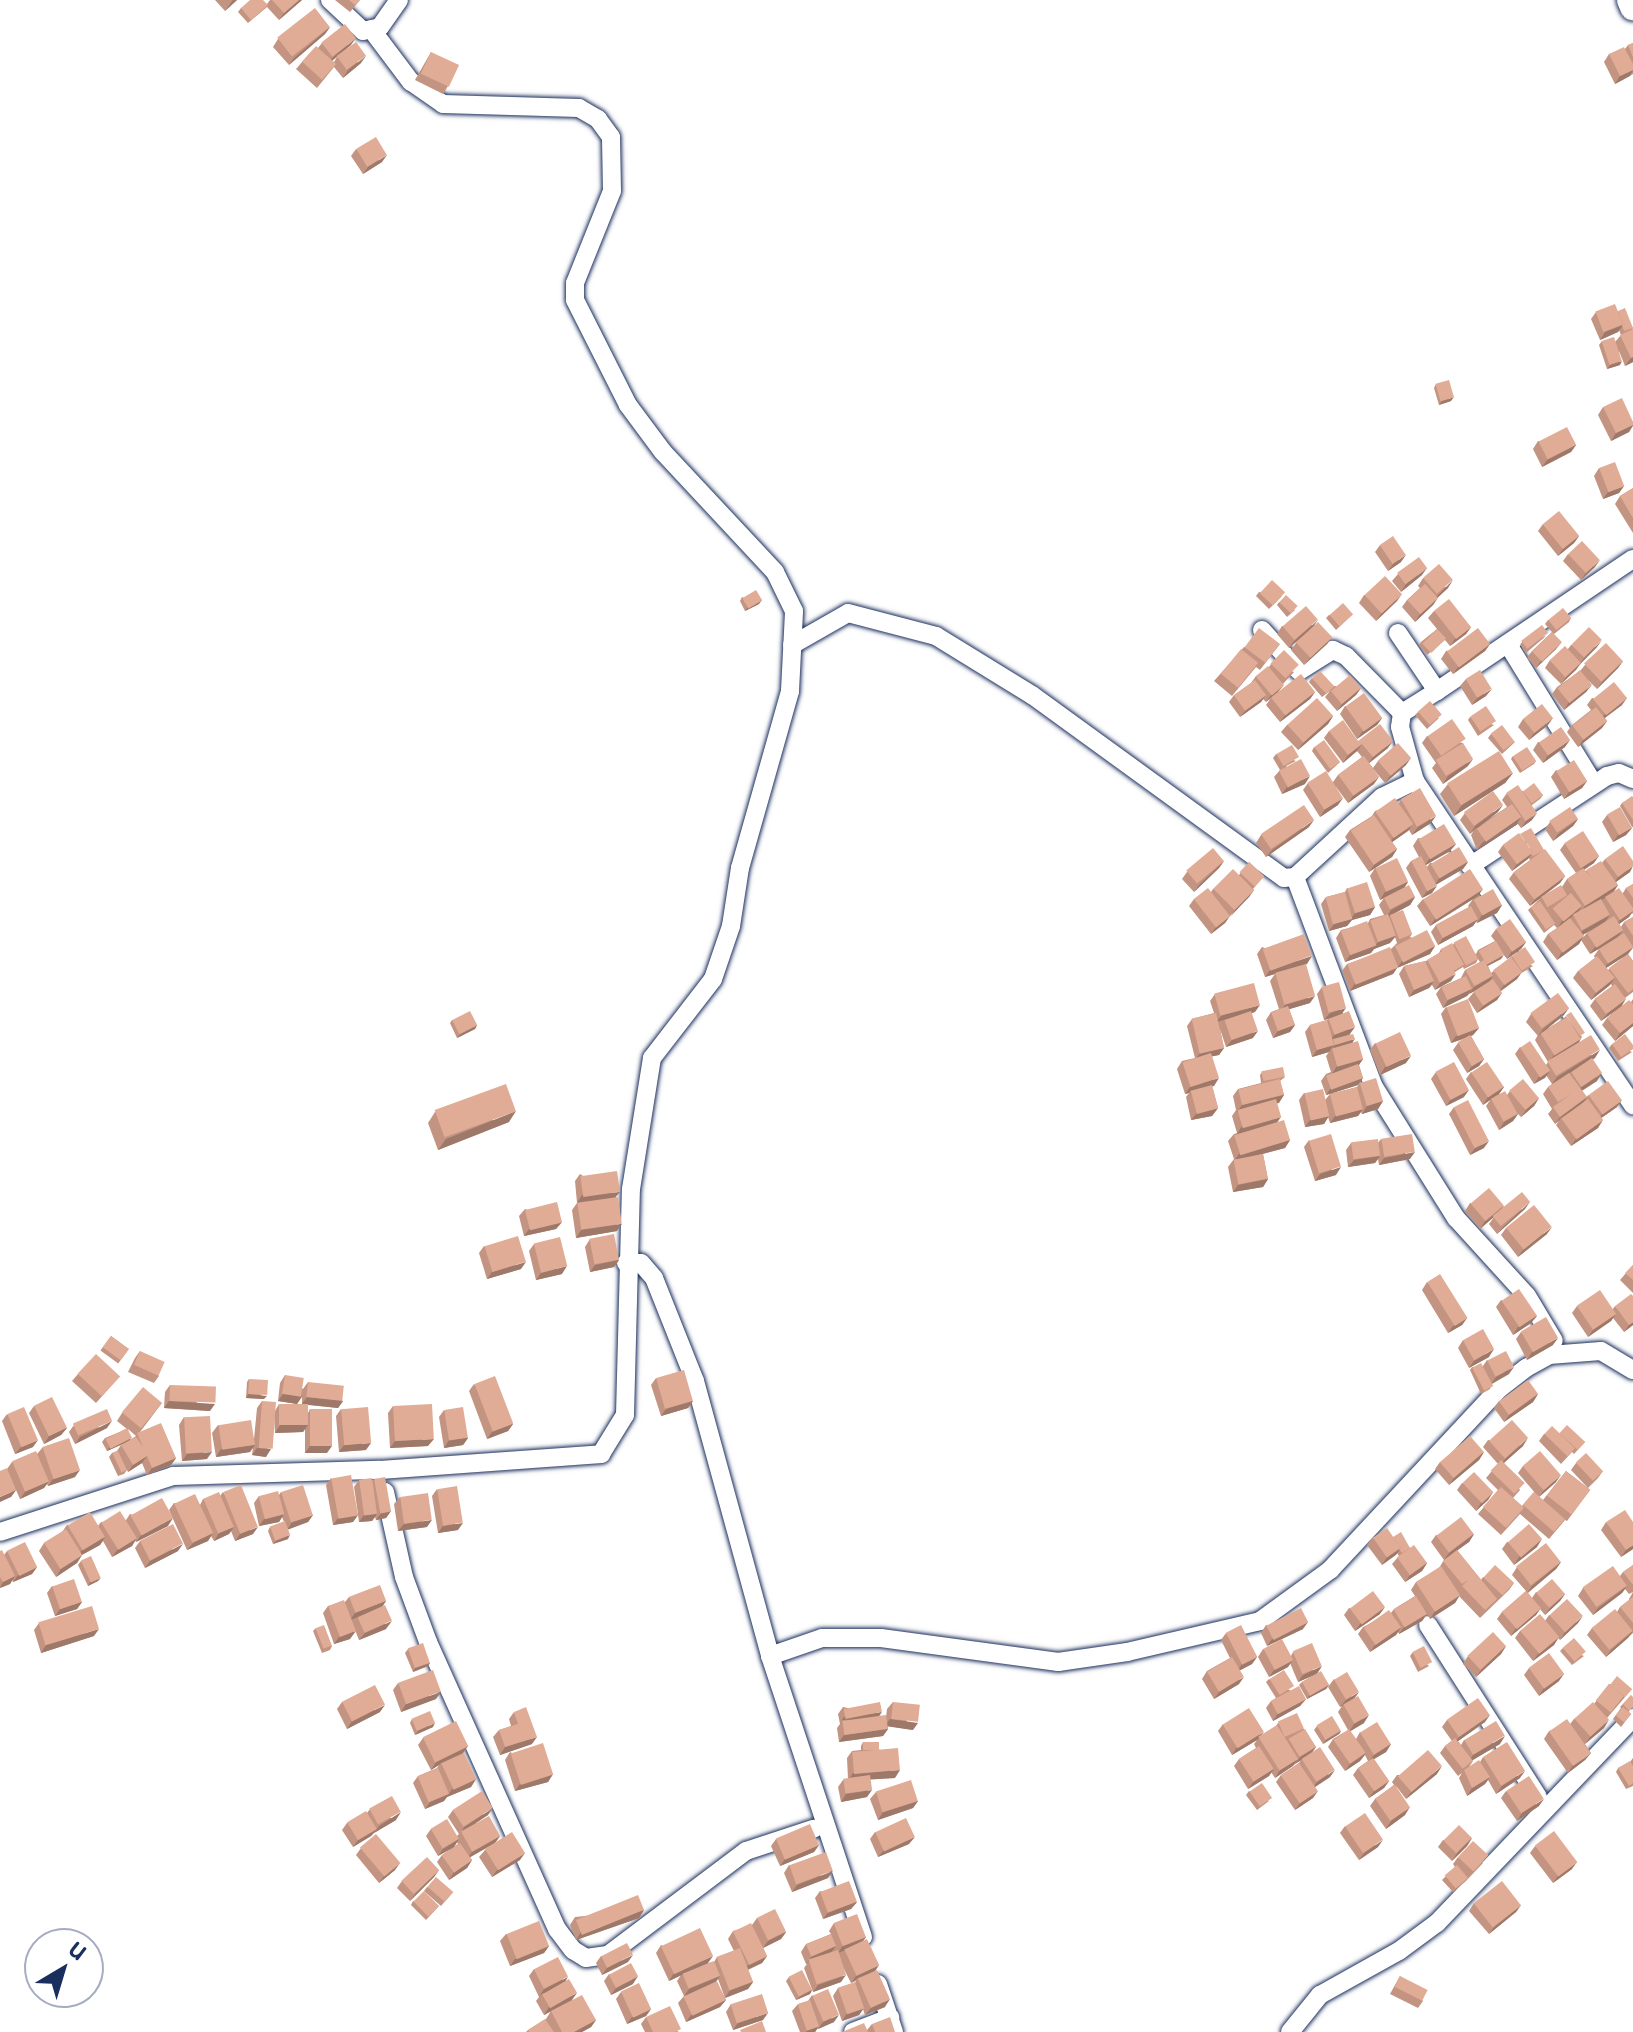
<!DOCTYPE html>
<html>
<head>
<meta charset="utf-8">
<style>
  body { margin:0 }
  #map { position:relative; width:1633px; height:2032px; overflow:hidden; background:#fff; font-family:Mali,sans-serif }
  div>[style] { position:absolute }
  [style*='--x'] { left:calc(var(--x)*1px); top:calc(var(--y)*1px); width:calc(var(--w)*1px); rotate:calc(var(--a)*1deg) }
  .roads { filter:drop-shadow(0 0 2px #1b2f5e) drop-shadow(0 0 2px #1b2f5e) }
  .street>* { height:18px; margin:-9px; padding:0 9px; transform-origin:9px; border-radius:9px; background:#fff }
  .secondary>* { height:26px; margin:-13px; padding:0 13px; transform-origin:13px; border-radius:13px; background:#fff }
  .wall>* { inset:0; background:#c29481; transform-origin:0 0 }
  .shaded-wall>* { inset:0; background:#9e7869 }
  .building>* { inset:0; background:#e1ac96; transform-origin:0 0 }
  span { translate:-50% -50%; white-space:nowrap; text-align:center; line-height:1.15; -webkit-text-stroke:8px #fff; paint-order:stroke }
  .north { position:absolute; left:24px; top:1928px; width:80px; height:80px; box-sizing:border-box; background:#fff; border:2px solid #a4acbf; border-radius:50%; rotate:38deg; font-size:22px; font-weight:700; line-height:32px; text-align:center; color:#1b2f5e }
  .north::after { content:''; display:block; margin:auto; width:28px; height:36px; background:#1b2f5e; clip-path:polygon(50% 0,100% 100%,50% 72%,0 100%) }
</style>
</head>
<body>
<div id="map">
  <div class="roads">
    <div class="street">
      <i style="--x:330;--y:0;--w:45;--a:43.2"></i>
      <i style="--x:363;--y:31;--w:17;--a:-13"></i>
      <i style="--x:380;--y:27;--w:33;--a:-55"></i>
      <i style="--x:1262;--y:630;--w:55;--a:47.9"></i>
      <i style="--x:1299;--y:671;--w:40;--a:-32"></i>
      <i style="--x:1333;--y:650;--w:14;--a:25"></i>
      <i style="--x:1346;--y:656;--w:80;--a:45.5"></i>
      <i style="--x:1398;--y:633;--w:70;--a:56.1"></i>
      <i style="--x:1437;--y:691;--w:41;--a:147.8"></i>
      <i style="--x:1402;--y:713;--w:14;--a:98"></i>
      <i style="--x:1400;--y:727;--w:56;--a:74.5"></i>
      <i style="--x:792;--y:645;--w:64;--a:-29.7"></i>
      <i style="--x:848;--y:613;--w:91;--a:14.6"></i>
      <i style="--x:936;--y:636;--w:113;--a:31.6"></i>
      <i style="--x:1032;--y:695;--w:311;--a:36"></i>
      <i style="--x:1284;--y:878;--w:11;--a:-5"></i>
      <i style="--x:1295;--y:877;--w:118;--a:-42.6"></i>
      <i style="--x:1382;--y:797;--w:37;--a:-26"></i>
      <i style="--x:1415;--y:781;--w:391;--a:56.1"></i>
      <i style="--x:1509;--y:646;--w:162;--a:58.4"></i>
      <i style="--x:1437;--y:691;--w:236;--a:-34"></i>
      <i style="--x:1470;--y:866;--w:164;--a:-33.3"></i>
      <i style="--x:1607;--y:776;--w:12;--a:-14"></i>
      <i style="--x:1619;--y:773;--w:15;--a:23"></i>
      <i style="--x:1295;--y:877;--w:224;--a:69.4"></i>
      <i style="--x:1374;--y:1087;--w:155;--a:58"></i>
      <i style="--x:1456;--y:1218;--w:105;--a:47.7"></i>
      <i style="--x:1527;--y:1296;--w:52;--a:59"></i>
      <i style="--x:626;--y:1263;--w:15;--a:0"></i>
      <i style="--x:641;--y:1263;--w:20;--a:49"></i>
      <i style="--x:654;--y:1278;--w:111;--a:68.3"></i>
      <i style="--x:695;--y:1381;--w:285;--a:74.7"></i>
      <i style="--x:385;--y:1492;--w:87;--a:77.4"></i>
      <i style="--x:404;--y:1577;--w:69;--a:69.7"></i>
      <i style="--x:428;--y:1642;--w:315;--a:65.8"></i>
      <i style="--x:557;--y:1929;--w:26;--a:53"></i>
      <i style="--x:573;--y:1950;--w:15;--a:32"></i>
      <i style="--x:586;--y:1958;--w:22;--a:-8"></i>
      <i style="--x:608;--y:1955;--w:173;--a:-37"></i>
      <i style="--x:746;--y:1851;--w:71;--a:-18.2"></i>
      <i style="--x:0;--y:1532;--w:182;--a:-17.9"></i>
      <i style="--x:173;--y:1476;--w:207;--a:-1.7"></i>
      <i style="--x:380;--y:1470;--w:222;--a:-4.1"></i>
      <i style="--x:601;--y:1454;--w:46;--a:-58.4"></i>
      <i style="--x:625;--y:1415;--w:226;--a:-88.5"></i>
      <i style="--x:631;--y:1189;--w:133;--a:-80.9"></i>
      <i style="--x:652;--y:1058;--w:100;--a:-52.3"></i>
      <i style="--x:713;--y:979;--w:56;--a:-71.2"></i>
      <i style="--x:731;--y:926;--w:59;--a:-81.2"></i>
      <i style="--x:740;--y:868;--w:184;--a:-74.2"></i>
      <i style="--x:790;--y:691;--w:80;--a:-87.1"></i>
      <i style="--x:794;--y:611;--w:43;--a:-116"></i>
      <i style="--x:775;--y:572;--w:164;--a:-133"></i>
      <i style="--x:663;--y:452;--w:59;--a:-126.7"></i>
      <i style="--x:628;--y:405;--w:118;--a:-116.8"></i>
      <i style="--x:575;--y:300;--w:17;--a:-90"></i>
      <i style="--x:575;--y:283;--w:99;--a:-68.1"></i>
      <i style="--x:612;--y:191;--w:54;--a:-91.1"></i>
      <i style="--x:611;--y:137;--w:22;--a:-126"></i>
      <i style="--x:598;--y:119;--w:22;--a:-150"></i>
      <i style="--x:579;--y:108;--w:136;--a:-178.3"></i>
      <i style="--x:443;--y:104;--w:39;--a:-145"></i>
      <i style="--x:411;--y:82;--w:66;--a:-127"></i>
      <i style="--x:1428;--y:1625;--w:204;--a:57.4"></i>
      <i style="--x:863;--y:1937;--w:296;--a:-108.3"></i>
      <i style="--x:770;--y:1656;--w:55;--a:-19.1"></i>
      <i style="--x:822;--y:1638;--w:59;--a:0"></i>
      <i style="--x:881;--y:1638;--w:179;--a:7.7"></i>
      <i style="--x:1058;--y:1662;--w:70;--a:-8.2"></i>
      <i style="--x:1127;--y:1652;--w:137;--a:-13.1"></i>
      <i style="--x:1260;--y:1621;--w:87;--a:-36.1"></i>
      <i style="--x:1330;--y:1570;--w:248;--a:-47"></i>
      <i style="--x:1499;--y:1389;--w:34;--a:-38"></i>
      <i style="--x:1526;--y:1368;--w:26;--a:-29"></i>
      <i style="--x:1549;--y:1355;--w:52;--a:-4.4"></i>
      <i style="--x:1601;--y:1351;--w:37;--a:31"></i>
      <i style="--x:878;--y:1984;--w:51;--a:71.6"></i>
      <i style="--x:853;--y:2032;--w:40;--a:-21"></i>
      <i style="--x:1290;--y:2032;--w:48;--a:-51"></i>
      <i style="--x:1320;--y:1995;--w:90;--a:-29.1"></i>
      <i style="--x:1399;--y:1951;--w:47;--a:-36.4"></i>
      <i style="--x:1437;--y:1923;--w:284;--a:-46.3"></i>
    </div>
    <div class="secondary">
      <i style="--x:1630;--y:0;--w:8;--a:67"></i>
    </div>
  </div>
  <div class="wall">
    <i style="clip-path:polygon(215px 0,237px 0,225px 11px)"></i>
    <i style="clip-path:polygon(270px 0,302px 0,279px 20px,267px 7px,248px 23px,238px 12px,241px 8px,267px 4px)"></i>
    <i style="clip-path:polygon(335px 0,360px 0,350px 12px)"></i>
    <i style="clip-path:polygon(330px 27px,325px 34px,289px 65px,273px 47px,278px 39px)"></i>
    <i style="clip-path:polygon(322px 43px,351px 45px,332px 61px,334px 62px,337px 57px,361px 63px,343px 78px,334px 67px,317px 88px,296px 69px,302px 62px,318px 48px)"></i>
    <i style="clip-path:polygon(1633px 43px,1633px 74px,1615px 84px,1604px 62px,1609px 54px,1625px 49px,1628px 45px)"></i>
    <i style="clip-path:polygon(431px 52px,448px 86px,443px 94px,415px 80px)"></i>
    <i style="clip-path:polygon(356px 149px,382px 162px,363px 174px,351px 156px)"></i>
    <i style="clip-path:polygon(1618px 311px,1633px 328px,1632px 330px,1633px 329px,1633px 362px,1625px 366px,1619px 351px,1620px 365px,1607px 369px,1599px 345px,1602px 341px,1615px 342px,1621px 335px,1619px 330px,1618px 332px,1600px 340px,1591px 319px,1596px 312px)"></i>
    <i style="clip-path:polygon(1436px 384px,1451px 401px,1439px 405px,1434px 388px)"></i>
    <i style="clip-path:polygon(1603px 407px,1633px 422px,1633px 426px,1629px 432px,1611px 441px,1598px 415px)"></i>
    <i style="clip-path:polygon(1538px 441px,1576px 445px,1571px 452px,1542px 467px,1533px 449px)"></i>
    <i style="clip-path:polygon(1599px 468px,1624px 486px,1619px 493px,1603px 499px,1594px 476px)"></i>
    <i style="clip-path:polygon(1633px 488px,1633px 533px,1615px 504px,1620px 496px)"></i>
    <i style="clip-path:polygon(1543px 524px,1579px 536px,1574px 543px,1558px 556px,1538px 531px)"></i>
    <i style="clip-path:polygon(1380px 545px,1401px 562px,1388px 571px,1375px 552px)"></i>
    <i style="clip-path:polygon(1568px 554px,1595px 567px,1581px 580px,1563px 561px)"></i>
    <i style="clip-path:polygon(1398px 574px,1422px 575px,1401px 592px,1392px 581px)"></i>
    <i style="clip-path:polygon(1423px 578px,1448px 588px,1437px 598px,1433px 605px,1415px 622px,1402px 607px,1407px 600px,1420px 588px,1418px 586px)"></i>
    <i style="clip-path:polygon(1259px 592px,1282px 596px,1269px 609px,1256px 596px)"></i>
    <i style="clip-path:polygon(1364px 595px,1397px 601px,1376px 621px,1359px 603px)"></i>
    <i style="clip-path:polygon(742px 597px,759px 604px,745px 611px,740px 601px)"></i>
    <i style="clip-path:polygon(1279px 602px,1295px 610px,1287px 617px,1277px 605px)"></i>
    <i style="clip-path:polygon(1434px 611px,1471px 627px,1466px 634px,1450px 646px,1445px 640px,1427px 655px,1419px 645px,1421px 642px,1437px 629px,1428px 618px)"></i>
    <i style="clip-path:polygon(1353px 614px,1336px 630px,1326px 618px,1329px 615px)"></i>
    <i style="clip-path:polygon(1571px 618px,1569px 622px,1554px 634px,1556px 649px,1536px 668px,1527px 658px,1532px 651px,1552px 632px,1545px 624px,1548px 620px)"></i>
    <i style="clip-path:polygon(1315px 625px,1332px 637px,1327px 644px,1304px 665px,1291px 650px,1296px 643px,1305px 635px,1289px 648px,1277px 634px,1282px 626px)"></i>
    <i style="clip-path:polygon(1546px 636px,1526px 653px,1520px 645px,1522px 642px)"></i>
    <i style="clip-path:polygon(1280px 644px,1260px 670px,1256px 667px,1232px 696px,1214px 681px,1244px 647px)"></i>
    <i style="clip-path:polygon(1490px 644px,1485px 651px,1453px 674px,1441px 659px,1446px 651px)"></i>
    <i style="clip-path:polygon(1571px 645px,1597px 647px,1561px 684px,1545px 668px,1550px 660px,1568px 649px)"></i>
    <i style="clip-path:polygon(1623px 661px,1618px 668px,1597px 689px,1589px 681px,1586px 692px,1564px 710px,1552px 694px,1557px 687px,1580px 671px,1585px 665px)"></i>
    <i style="clip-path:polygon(1271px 664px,1294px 672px,1283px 684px,1278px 692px,1315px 692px,1310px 699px,1280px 722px,1266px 705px,1271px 698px,1266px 702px,1263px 699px,1261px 702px,1240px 717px,1229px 702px,1234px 695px,1251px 683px,1256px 676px,1269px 667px)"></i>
    <i style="clip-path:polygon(1312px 678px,1334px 686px,1361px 688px,1356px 695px,1337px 711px,1325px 697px,1330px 691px,1322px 697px,1309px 682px)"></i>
    <i style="clip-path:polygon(1466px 679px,1486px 696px,1472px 705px,1460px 686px)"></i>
    <i style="clip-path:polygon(1592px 698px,1622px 705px,1605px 718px,1607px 721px,1602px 728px,1578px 747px,1567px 732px,1572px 725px,1591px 710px,1587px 705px)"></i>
    <i style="clip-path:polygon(1345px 706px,1382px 718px,1377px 725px,1357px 739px,1340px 714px)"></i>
    <i style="clip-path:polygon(1418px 712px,1439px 718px,1427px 729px,1415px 715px)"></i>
    <i style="clip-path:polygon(1333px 716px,1328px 724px,1298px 750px,1281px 732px,1287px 725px)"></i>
    <i style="clip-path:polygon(1470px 717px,1494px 725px,1478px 736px,1468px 720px)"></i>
    <i style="clip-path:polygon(1523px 719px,1548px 725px,1529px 740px,1518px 727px)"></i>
    <i style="clip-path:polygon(1329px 731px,1358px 741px,1388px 748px,1369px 763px,1373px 768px,1378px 761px,1406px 765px,1385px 783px,1374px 770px,1374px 784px,1348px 803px,1336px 787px,1338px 805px,1320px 817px,1303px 790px,1308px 783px,1333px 782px,1338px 775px,1362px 757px,1357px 751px,1343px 763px,1324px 738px)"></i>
    <i style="clip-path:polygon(1491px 734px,1515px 742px,1502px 754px,1488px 738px)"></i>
    <i style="clip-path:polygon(1427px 736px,1463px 743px,1468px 766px,1443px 784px,1432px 768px,1436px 763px,1422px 743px)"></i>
    <i style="clip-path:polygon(1538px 742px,1565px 747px,1543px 763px,1533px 750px)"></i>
    <i style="clip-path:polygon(1314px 747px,1340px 762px,1328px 773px,1312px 751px)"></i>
    <i style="clip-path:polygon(1276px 754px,1296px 761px,1286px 766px,1305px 784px,1282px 794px,1274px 777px,1280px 770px,1273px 758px)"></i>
    <i style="clip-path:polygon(1513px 756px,1536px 761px,1534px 764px,1520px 773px,1511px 759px)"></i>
    <i style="clip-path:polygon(1556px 770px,1587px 781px,1582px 788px,1564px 799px,1551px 777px)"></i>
    <i style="clip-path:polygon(1513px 773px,1505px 783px,1454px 816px,1440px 794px,1448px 784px)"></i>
    <i style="clip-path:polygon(1522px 791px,1543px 795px,1540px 799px,1532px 805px,1532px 820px,1521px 828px,1517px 823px,1477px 850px,1471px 835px,1474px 830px,1470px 834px,1460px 820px,1465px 813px,1498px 812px,1489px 819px,1507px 807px,1502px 800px,1507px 793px)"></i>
    <i style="clip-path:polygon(1633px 797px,1633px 827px,1632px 827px,1620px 806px,1622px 803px)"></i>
    <i style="clip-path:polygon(1401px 800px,1431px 823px,1412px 835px,1409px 830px,1392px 842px,1397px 849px,1392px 857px,1369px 872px,1345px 837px,1350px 830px,1372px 816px,1375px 811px,1399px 803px)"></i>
    <i style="clip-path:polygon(1607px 815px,1632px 828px,1626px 835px,1613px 842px,1602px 822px)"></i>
    <i style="clip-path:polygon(1578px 819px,1573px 826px,1553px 841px,1545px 829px,1550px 822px)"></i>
    <i style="clip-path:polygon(1309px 827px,1266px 857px,1256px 843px,1261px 835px)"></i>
    <i style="clip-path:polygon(1418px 838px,1456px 844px,1450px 851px,1426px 865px,1427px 867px,1430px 863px,1468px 862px,1463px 869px,1436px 884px,1432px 893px,1422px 898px,1406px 868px,1411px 861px,1419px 857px,1413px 846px)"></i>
    <i style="clip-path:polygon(evenodd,1565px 843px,1594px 863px,1584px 870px,1586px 871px,1602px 863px,1605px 859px,1630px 872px,1616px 882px,1618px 885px,1613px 892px,1623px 893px,1626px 888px,1633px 884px,1633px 914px,1632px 913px,1629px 917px,1619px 924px,1621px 927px,1624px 922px,1633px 917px,1633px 948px,1628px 954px,1633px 961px,1633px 992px,1625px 998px,1621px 1006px,1631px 1002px,1633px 999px,1633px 1026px,1615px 1041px,1602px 1025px,1607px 1018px,1619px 1008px,1601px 1021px,1590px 1006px,1595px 999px,1612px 986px,1611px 984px,1591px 1000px,1573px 978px,1578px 971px,1595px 958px,1594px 956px,1599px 949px,1590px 954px,1581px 940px,1587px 933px,1592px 930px,1583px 935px,1579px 944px,1557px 960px,1543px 942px,1548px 934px,1557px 928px,1554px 925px,1544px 933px,1528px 910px,1541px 898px,1530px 906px,1509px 879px,1514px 872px,1530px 860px,1529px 858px,1512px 871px,1498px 852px,1503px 845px,1544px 850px,1565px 876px,1560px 883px,1543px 896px,1562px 887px,1567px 879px,1576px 873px,1560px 850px,1565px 843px,1625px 956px,1608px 970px,1606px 968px,1625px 956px)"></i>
    <i style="clip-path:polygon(1224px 861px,1219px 868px,1194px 892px,1182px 879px,1187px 872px)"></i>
    <i style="clip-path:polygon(1249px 862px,1264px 876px,1253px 889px,1254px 890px,1249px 897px,1229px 917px,1225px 923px,1211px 934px,1189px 906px,1194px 899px,1211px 892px,1213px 889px,1239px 875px)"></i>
    <i style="clip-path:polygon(1375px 868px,1408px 882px,1405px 887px,1415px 897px,1410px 905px,1391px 915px,1412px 934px,1410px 937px,1435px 946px,1430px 954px,1397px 968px,1393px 974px,1350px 991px,1342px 971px,1347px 964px,1391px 949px,1397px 943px,1395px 937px,1390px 943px,1374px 949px,1371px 953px,1345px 962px,1336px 938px,1341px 930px,1368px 923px,1370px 919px,1384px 915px,1379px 905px,1384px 898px,1380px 900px,1370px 876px)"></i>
    <i style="clip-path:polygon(1347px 888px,1375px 907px,1370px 915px,1352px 920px,1347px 926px,1329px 931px,1321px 904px,1326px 897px,1345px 892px)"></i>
    <i style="clip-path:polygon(1478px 896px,1502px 905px,1497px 913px,1477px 923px,1476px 921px,1473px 926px,1438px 945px,1431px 932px,1436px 925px,1469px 907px,1468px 906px,1473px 899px,1430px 926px,1417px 906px,1423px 899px)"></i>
    <i style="clip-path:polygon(1496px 929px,1526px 942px,1521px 949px,1507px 959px,1503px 954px,1501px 959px,1488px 966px,1491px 973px,1512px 956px,1533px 966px,1520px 974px,1517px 979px,1501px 991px,1497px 1000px,1477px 1013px,1468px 999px,1474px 992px,1479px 989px,1469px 994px,1467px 996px,1443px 1008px,1436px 994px,1441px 987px,1461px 978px,1465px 970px,1480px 962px,1478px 959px,1476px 963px,1464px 969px,1463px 967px,1455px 972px,1451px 981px,1435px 990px,1432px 985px,1429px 988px,1409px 997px,1399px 974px,1404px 966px,1426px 961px,1439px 953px,1441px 949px,1453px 945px,1454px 943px,1476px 954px,1478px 950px,1495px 941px,1491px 936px)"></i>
    <i style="clip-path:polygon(1262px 947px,1307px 964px,1293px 968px,1310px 1003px,1289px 1009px,1295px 1025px,1290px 1032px,1273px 1038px,1266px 1020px,1271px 1012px,1279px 1009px,1270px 981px,1275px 974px,1265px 977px,1257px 954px)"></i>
    <i style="clip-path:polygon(1322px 987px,1343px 1013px,1353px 1043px,1363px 1059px,1359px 1065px,1363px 1078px,1358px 1085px,1330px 1094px,1357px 1087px,1360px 1083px,1383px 1101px,1378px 1109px,1362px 1114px,1361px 1112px,1358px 1116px,1330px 1123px,1328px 1117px,1324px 1124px,1305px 1127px,1299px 1100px,1304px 1093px,1325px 1100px,1330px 1094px,1326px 1095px,1321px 1081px,1326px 1074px,1331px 1072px,1326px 1056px,1329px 1052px,1312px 1057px,1305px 1032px,1310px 1025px,1327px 1020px,1328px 1019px,1324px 1020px,1317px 994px)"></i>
    <i style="clip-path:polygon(1215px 994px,1255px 1012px,1252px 1013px,1253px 1038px,1226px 1047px,1220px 1029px,1224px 1048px,1219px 1055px,1212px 1056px,1214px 1086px,1212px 1086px,1218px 1108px,1212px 1116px,1191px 1120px,1186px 1097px,1189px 1093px,1185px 1094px,1177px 1069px,1182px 1061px,1195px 1058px,1187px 1026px,1192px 1019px,1214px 1013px,1210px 1001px)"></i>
    <i style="clip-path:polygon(1446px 1007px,1479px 1028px,1473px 1035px,1471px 1036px,1484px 1059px,1479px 1066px,1467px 1073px,1453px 1050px,1458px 1043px,1467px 1038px,1451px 1043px,1441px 1014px)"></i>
    <i style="clip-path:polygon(1531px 1014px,1564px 1015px,1547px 1029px,1563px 1019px,1566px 1016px,1582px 1037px,1577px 1044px,1595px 1058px,1593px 1059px,1597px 1081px,1582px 1091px,1587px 1097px,1588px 1095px,1617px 1107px,1601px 1118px,1598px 1128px,1571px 1146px,1556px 1125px,1559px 1121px,1555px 1124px,1548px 1114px,1552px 1109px,1543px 1094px,1548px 1087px,1552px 1084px,1546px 1075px,1534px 1084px,1515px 1054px,1520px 1047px,1546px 1065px,1548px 1062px,1535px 1040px,1538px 1035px,1538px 1036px,1526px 1022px)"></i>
    <i style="clip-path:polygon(452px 1020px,477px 1025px,475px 1029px,457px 1038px,450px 1023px)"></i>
    <i style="clip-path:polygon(1375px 1043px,1406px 1063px,1380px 1075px,1370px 1050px)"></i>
    <i style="clip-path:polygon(1612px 1044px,1632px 1052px,1618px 1061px,1609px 1048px)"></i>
    <i style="clip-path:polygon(1262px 1072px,1285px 1077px,1280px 1081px,1284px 1095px,1277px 1103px,1277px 1121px,1290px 1140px,1285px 1148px,1263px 1154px,1268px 1179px,1263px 1187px,1233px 1192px,1228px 1167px,1234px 1159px,1228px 1141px,1234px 1134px,1237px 1133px,1232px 1116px,1236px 1110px,1233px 1096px,1238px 1089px,1261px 1083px,1260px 1075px)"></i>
    <i style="clip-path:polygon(1436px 1072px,1464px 1097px,1446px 1106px,1431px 1079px)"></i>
    <i style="clip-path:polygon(1471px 1072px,1504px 1087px,1499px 1094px,1507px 1095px,1510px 1091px,1539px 1098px,1534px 1106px,1521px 1117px,1518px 1114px,1513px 1121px,1499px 1130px,1486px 1106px,1491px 1099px,1483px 1105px,1466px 1079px)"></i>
    <i style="clip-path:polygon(1454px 1107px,1484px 1148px,1470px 1155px,1449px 1114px)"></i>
    <i style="clip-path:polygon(435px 1112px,509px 1122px,438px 1150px,428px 1123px)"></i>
    <i style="clip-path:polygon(1381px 1139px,1410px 1159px,1379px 1165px,1378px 1159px,1375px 1163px,1348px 1167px,1346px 1150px,1351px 1143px,1378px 1143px)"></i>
    <i style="clip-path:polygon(1309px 1140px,1336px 1175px,1315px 1181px,1304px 1147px)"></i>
    <i style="clip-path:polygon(580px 1174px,616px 1197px,617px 1231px,576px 1238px,572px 1210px,577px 1203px,575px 1181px)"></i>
    <i style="clip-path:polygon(1470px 1203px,1504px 1206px,1499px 1212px,1525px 1209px,1497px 1234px,1489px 1224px,1494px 1217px,1480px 1229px,1465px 1211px)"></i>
    <i style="clip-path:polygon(525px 1209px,562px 1222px,556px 1229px,524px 1236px,519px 1216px)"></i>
    <i style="clip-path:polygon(1506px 1228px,1547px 1234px,1518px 1257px,1501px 1235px)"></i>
    <i style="clip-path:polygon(590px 1239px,619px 1260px,614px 1267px,590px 1272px,585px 1247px)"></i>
    <i style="clip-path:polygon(534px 1244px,562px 1274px,536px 1280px,529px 1251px)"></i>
    <i style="clip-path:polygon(484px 1246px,521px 1269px,487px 1279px,479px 1253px)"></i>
    <i style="clip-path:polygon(1633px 1265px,1633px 1293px,1620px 1280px)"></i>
    <i style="clip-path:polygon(1427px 1282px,1467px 1318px,1462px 1325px,1448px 1333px,1422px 1290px)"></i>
    <i style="clip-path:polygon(1501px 1300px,1537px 1316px,1531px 1323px,1513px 1335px,1496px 1307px)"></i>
    <i style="clip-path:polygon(1577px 1306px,1613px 1309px,1615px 1306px,1633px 1325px,1624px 1332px,1613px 1318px,1611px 1321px,1588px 1337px,1572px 1313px)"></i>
    <i style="clip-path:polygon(1521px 1332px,1553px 1345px,1527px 1360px,1516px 1339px)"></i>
    <i style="left:111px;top:1336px;width:22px;height:18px;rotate:36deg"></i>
    <i style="clip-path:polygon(1463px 1340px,1489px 1357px,1469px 1368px,1458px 1348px)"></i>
    <i style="clip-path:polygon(140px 1351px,159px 1376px,154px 1383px,128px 1372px,135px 1358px)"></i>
    <i style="clip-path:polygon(1487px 1360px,1509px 1374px,1492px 1384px,1490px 1389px,1481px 1394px,1470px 1370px,1472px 1367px,1483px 1366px)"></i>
    <i style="clip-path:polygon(78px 1374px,120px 1376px,96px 1403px,72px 1381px)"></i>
    <i style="clip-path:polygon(285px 1375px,303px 1389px,308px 1382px,343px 1401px,338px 1408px,308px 1405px,308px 1413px,310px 1409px,327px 1453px,305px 1453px,305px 1429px,303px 1432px,275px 1433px,274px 1416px,266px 1457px,252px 1455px,253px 1447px,250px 1452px,216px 1457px,212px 1433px,218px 1425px,254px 1439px,257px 1408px,262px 1401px,275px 1411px,279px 1404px,302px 1404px,302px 1397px,297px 1404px,278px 1401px,280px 1383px)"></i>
    <i style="clip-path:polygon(656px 1378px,693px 1401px,688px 1408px,661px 1416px,651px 1385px)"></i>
    <i style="clip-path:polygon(249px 1379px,264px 1399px,246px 1398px,247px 1382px)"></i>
    <i style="clip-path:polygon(474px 1384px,513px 1424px,508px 1431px,487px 1439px,469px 1391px)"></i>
    <i style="clip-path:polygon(170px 1385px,210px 1411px,164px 1408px,165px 1392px)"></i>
    <i style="clip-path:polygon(1538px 1394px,1533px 1402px,1504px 1422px,1494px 1408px,1499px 1401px)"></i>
    <i style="clip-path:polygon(evenodd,162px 1403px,140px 1432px,176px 1458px,171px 1465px,147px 1475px,142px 1463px,128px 1472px,127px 1470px,124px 1474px,118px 1476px,109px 1457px,112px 1453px,117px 1451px,121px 1445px,107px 1451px,102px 1442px,105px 1438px,127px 1429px,117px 1421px,122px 1413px,162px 1403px,128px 1429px,136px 1436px,130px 1440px,128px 1429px)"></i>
    <i style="clip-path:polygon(34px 1406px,67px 1428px,61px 1435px,44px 1444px,29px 1413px)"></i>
    <i style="clip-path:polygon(393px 1406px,428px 1446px,390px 1448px,388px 1413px)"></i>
    <i style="clip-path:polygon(341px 1409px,366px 1450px,339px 1452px,336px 1416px)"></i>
    <i style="clip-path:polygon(444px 1410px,468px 1438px,463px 1445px,444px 1448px,439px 1417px)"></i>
    <i style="clip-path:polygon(7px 1414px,33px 1447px,15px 1454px,2px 1421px)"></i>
    <i style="clip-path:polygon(184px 1417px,207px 1459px,182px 1461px,179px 1425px)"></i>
    <i style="clip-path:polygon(74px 1425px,107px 1428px,75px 1444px,69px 1432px)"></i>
    <i style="clip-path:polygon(1559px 1433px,1585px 1442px,1574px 1454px,1572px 1452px,1561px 1464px,1539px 1441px,1544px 1434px)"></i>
    <i style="clip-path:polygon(1488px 1440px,1523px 1446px,1504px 1463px,1520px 1490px,1513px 1498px,1522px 1506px,1534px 1492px,1536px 1494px,1518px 1473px,1523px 1466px,1556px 1482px,1539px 1497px,1543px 1500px,1566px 1471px,1588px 1488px,1571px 1470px,1576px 1463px,1603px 1471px,1598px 1478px,1588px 1488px,1590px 1490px,1567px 1521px,1565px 1520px,1549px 1539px,1520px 1514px,1501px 1535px,1478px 1514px,1498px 1490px,1486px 1478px,1498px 1464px,1483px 1447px)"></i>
    <i style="clip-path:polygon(43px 1447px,75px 1477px,48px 1486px,47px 1484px,44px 1488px,20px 1499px,16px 1490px,11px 1497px,7px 1469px,12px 1462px,37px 1454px)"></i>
    <i style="clip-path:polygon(1484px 1452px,1479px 1460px,1449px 1485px,1435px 1469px,1440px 1462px)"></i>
    <i style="clip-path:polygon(331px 1478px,358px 1514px,354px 1487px,359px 1480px,372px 1481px,374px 1479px,391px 1511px,386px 1518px,376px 1520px,375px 1517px,372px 1521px,359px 1522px,358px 1515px,353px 1522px,333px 1525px,326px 1485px)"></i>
    <i style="clip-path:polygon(1462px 1483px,1493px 1492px,1488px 1500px,1476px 1511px,1457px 1490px)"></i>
    <i style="clip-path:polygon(437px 1489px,458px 1530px,438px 1533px,432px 1496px)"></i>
    <i style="clip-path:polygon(223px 1492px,253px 1534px,235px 1541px,231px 1531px,229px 1534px,214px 1541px,211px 1536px,208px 1541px,187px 1550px,169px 1510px,174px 1503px,200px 1505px,203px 1499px,220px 1496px)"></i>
    <i style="clip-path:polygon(281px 1492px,313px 1515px,308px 1522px,288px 1529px,288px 1539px,273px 1544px,268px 1531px,270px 1527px,284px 1522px,282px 1517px,279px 1522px,259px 1526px,254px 1503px,259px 1496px,279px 1495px)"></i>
    <i style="clip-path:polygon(400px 1497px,427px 1527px,398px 1531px,394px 1504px)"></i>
    <i style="clip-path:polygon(130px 1514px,168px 1526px,136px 1542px,135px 1540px,132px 1546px,112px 1557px,103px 1541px,100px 1545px,82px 1555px,77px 1563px,56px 1577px,39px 1551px,44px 1543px,62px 1532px,67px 1525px,98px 1526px,101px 1522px,126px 1520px)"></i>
    <i style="clip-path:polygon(1606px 1522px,1633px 1549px,1621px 1557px,1601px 1530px)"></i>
    <i style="clip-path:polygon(1474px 1534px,1469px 1542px,1457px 1550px,1481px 1580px,1483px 1577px,1514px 1583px,1509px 1590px,1480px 1618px,1459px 1596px,1455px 1603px,1430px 1619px,1425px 1611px,1427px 1614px,1422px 1621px,1399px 1634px,1398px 1632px,1396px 1635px,1370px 1652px,1358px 1634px,1363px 1627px,1391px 1613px,1394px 1609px,1415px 1596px,1411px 1590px,1416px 1582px,1439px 1568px,1444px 1560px,1431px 1542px,1436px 1535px)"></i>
    <i style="clip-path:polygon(1373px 1537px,1393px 1537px,1410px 1548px,1427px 1563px,1422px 1571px,1405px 1582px,1392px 1564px,1399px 1556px,1397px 1553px,1382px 1565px,1367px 1545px)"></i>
    <i style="clip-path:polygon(140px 1541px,178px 1551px,145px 1568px,135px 1548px)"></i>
    <i style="clip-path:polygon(1507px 1542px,1537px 1547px,1514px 1565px,1502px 1549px)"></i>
    <i style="clip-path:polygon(0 1551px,4px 1555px,7px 1551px,37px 1567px,32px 1574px,13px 1582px,12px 1580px,10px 1584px,0 1588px)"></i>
    <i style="clip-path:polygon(81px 1561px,98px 1581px,88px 1586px,78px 1565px)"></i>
    <i style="clip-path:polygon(1561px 1562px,1556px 1569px,1528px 1593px,1532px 1598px,1536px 1592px,1565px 1594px,1560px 1601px,1545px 1615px,1540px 1609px,1536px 1615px,1511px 1636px,1497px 1619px,1502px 1612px,1526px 1591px,1512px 1575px,1517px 1567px)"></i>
    <i style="clip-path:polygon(1633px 1565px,1633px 1592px,1629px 1594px,1625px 1589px,1622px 1593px,1593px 1615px,1578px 1596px,1583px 1588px,1620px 1576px,1623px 1572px)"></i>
    <i style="clip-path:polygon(52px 1586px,82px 1602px,77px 1609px,55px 1616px,47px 1593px)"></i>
    <i style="clip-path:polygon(1633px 1592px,1633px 1633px,1606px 1657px,1587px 1635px,1592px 1628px,1617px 1612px,1620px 1607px,1629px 1600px,1629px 1599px)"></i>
    <i style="clip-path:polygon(349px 1597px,386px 1601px,382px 1606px,386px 1629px,359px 1640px,355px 1630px,350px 1639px,334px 1644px,323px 1613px,328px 1606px,345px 1602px)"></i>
    <i style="clip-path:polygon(1349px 1608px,1380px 1614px,1355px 1631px,1344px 1615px)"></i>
    <i style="clip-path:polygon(1549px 1615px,1578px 1623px,1560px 1640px,1558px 1638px,1554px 1645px,1533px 1661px,1515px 1638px,1520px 1631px,1545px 1621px)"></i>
    <i style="clip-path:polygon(39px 1623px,94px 1636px,41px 1653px,34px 1630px)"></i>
    <i style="clip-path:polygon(1266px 1625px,1303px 1629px,1267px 1646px,1261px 1633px)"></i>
    <i style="clip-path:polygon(316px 1628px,332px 1646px,330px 1650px,322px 1653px,313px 1631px)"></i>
    <i style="clip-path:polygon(1226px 1633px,1257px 1657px,1252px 1664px,1240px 1670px,1239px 1684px,1214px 1699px,1202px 1679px,1207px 1671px,1230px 1658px,1221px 1640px)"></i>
    <i style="clip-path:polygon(1506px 1646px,1501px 1654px,1476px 1677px,1463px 1664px,1468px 1656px)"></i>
    <i style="clip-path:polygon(1563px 1648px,1584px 1656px,1572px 1665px,1560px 1651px)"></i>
    <i style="clip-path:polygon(408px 1649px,430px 1663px,428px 1666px,413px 1672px,405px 1653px)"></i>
    <i style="clip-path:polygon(1263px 1649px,1291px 1656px,1293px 1652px,1329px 1685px,1326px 1689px,1307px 1699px,1299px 1685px,1302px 1682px,1316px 1674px,1298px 1682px,1290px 1663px,1288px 1667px,1269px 1677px,1258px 1657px)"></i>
    <i style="clip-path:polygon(1413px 1652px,1429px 1666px,1418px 1672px,1410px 1656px)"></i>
    <i style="clip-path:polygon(1529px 1668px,1559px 1681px,1539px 1696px,1524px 1675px)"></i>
    <i style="clip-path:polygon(1269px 1679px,1306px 1699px,1300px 1706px,1273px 1721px,1266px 1708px,1271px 1701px,1276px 1698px,1266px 1682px)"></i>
    <i style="clip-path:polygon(1334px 1679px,1354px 1699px,1364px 1723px,1350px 1731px,1356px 1739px,1360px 1732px,1391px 1744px,1386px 1752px,1374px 1759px,1389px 1781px,1384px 1788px,1369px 1798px,1353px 1775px,1358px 1768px,1368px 1761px,1365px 1755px,1360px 1761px,1345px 1771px,1328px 1747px,1333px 1739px,1348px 1730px,1338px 1712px,1342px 1706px,1340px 1707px,1328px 1687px)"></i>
    <i style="clip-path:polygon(398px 1683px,436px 1699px,401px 1712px,393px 1690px)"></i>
    <i style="clip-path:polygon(1609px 1684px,1632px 1689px,1607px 1718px,1604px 1728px,1585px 1744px,1591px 1753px,1585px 1760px,1568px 1773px,1544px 1739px,1549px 1731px,1570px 1724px,1574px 1719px,1594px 1704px)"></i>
    <i style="clip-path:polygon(1631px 1695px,1629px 1712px,1631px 1714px,1621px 1727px,1613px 1719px,1621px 1708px,1620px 1707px,1623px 1704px)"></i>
    <i style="clip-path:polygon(342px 1702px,380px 1712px,347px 1729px,337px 1709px)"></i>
    <i style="clip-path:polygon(893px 1702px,913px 1730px,888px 1726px,888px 1729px,883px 1736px,839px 1742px,837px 1728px,840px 1724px,838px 1714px,843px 1707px,886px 1717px,887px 1709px)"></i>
    <i style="clip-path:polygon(514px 1712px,532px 1744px,500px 1755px,493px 1737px,499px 1730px,511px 1726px,509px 1719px)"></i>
    <i style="clip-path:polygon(412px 1719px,433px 1727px,415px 1735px,410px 1723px)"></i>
    <i style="clip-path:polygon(1447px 1720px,1485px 1722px,1458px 1741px,1461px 1745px,1464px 1740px,1500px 1744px,1472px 1760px,1473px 1761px,1469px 1767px,1480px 1762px,1483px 1757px,1520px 1778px,1496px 1794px,1488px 1780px,1485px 1784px,1467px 1796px,1459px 1778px,1462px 1773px,1458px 1776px,1440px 1753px,1445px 1746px,1452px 1741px,1442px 1727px)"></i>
    <i style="clip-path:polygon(1278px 1723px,1304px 1729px,1316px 1747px,1312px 1752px,1330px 1777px,1315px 1787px,1313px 1798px,1295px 1810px,1276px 1782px,1281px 1775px,1299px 1763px,1301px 1760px,1275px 1778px,1271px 1772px,1269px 1776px,1248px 1789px,1234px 1766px,1239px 1759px,1256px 1748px,1254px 1744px,1257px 1740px,1232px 1755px,1218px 1731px,1223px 1724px,1261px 1736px,1276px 1726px)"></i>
    <i style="clip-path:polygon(1317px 1726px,1341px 1731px,1339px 1734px,1323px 1744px,1314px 1730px)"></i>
    <i style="clip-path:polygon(423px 1738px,468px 1746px,463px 1753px,476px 1779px,471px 1787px,447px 1797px,444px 1801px,425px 1809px,413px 1783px,418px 1776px,437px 1768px,439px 1765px,431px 1770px,418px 1745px)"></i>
    <i style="clip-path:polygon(863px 1742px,879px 1749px,895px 1778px,870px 1779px,867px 1797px,841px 1802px,838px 1787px,843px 1780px,848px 1779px,847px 1758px,852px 1751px,861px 1750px,861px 1746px)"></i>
    <i style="clip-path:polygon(510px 1752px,553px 1774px,548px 1782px,515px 1791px,505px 1760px)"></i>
    <i style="clip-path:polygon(1633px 1758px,1633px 1786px,1626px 1789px,1616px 1772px,1618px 1768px,1630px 1762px)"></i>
    <i style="clip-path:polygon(1437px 1774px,1406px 1799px,1396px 1786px,1405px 1815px,1386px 1829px,1370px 1806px,1375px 1799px,1394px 1785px,1392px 1782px,1397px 1775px)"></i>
    <i style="clip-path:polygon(1249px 1791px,1269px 1801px,1257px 1810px,1246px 1795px)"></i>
    <i style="clip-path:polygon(1506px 1791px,1539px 1806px,1517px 1821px,1501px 1798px)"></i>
    <i style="clip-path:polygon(876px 1792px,918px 1801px,913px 1808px,878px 1820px,870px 1799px)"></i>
    <i style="clip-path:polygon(370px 1809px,396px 1820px,374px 1833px,371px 1836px,353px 1847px,342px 1830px,347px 1823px,367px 1813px)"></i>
    <i style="clip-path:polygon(453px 1810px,488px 1815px,475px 1823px,500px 1836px,495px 1843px,520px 1860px,492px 1877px,479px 1857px,485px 1850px,495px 1843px,470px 1857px,472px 1860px,467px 1868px,449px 1880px,437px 1862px,442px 1855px,458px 1844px,457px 1842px,454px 1847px,438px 1856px,426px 1836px,431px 1829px,457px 1836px,459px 1834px,448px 1817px)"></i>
    <i style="clip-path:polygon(1345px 1826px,1378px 1847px,1359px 1860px,1340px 1833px)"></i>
    <i style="clip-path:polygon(875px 1832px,909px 1844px,878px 1857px,870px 1839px)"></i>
    <i style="clip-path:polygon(1472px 1838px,1467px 1846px,1452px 1861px,1438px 1847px,1443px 1840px)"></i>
    <i style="clip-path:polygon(776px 1839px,819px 1845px,814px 1852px,780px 1866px,771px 1846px)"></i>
    <i style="clip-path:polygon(1535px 1846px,1572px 1869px,1553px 1883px,1530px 1853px)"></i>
    <i style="clip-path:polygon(361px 1848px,395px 1870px,379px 1883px,356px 1855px)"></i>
    <i style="clip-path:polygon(1458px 1857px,1483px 1863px,1466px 1881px,1453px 1892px,1442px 1880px,1455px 1867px,1453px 1864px)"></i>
    <i style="clip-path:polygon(789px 1865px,828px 1878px,792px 1892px,784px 1873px)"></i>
    <i style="clip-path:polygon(439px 1870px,434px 1877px,410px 1901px,397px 1888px,402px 1881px)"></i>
    <i style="clip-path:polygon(427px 1887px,453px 1892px,441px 1906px,424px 1891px)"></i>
    <i style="clip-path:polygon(820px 1891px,857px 1902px,851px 1909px,823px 1919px,815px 1898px)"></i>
    <i style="clip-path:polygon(413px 1901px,439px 1906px,426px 1920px,411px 1905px)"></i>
    <i style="clip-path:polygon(1474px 1903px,1521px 1905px,1516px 1912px,1489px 1934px,1469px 1911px)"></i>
    <i style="clip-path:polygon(644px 1910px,639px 1918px,576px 1940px,570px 1925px,575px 1917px)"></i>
    <i style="clip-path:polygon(757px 1918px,786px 1932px,781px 1939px,763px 1948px,767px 1956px,762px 1963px,748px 1970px,753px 1982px,748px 1989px,725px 1998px,718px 1979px,716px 1981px,726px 2000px,720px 2007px,686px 2022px,678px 2003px,684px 1996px,677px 1981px,681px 1975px,669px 1981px,656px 1953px,661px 1945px,708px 1963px,714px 1962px,717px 1957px,734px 1951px,728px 1939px,733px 1931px,752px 1925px)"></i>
    <i style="clip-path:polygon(834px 1923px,866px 1937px,863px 1941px,875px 1971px,885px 2007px,865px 2015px,863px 2009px,859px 2015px,842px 2021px,833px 1996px,838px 1988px,855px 1983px,856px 1981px,851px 1983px,844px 1969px,841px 1982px,813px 1992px,804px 1968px,807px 1964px,806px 1964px,801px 1952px,806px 1944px,831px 1934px,829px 1931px)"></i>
    <i style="clip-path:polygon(506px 1934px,549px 1946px,544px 1953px,510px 1966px,500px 1941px)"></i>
    <i style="clip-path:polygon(601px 1956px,628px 1962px,602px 1975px,596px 1963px)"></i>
    <i style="clip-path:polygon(534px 1969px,566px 1981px,572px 2000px,596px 2020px,591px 2027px,582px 2032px,526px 2032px,528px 2030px,546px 2019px,551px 2011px,563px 2005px,544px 2015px,536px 2001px,539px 1997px,529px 1976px)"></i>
    <i style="clip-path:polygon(609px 1974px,633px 1984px,611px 1995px,604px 1981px)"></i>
    <i style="clip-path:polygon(1400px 1976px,1423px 2001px,1418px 2008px,1390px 1994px)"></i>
    <i style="clip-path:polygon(789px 1977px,812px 1990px,810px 1994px,796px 2000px,786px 1981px)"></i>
    <i style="clip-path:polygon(621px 1992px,651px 2009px,646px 2016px,627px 2024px,616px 1999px)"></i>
    <i style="clip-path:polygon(812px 1995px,834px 2022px,818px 2029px,818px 2028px,815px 2032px,800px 2032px,792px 2011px,798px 2004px,808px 2001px)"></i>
    <i style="clip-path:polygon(731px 2004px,763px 2020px,733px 2030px,726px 2012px)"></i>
    <i style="clip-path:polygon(646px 2017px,679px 2032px,645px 2032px,641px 2024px)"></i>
    <i style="clip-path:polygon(872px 2024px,895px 2032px,842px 2032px,867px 2030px)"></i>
  </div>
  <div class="shaded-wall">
    <i style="clip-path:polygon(233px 0,237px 0,225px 11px)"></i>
    <i style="clip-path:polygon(299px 0,302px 0,279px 20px,284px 13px)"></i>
    <i style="clip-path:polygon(330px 27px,325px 34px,289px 65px,294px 58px)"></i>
    <i style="clip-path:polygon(356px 38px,351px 45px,328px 64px,333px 57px)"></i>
    <i style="clip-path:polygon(366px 56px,361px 63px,343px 78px,348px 70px)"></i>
    <i style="clip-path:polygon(1633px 70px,1630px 76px,1615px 84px,1620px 76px)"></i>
    <i style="clip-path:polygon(387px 155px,382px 162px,363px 174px,368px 167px)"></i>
    <i style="clip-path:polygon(1623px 325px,1618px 332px,1600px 340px,1605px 332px)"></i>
    <i style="clip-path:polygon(1633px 357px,1633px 362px,1625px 366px,1631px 358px)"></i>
    <i style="clip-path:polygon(1622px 361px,1620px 365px,1607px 369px,1610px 365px)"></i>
    <i style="clip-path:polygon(1454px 397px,1451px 401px,1439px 405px,1442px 401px)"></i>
    <i style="clip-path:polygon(1633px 425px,1629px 432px,1611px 441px,1616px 433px)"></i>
    <i style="clip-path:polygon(1576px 445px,1571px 452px,1542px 467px,1547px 460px)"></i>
    <i style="clip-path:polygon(1624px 486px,1619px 493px,1603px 499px,1608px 492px)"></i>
    <i style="clip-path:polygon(1579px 536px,1574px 543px,1558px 556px,1563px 549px)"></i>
    <i style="clip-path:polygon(1406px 555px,1401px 562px,1388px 571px,1394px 563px)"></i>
    <i style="clip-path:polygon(1600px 560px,1595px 567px,1581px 580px,1586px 573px)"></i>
    <i style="clip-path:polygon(1427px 568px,1422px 575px,1401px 592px,1406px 584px)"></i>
    <i style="clip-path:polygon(1453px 580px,1448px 588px,1433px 602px,1438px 595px)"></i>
    <i style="clip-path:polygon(1402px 594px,1397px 601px,1376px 621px,1381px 614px)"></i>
    <i style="clip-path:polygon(1438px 598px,1433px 605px,1415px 622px,1420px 614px)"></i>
    <i style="clip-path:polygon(762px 600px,759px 604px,745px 611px,748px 607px)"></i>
    <i style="clip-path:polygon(1318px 620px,1313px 627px,1289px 648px,1294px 641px)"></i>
    <i style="clip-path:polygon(1471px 627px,1466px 634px,1450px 646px,1455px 639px)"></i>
    <i style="clip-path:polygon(1332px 637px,1327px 644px,1304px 665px,1310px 658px)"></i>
    <i style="clip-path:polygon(1602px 640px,1597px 647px,1579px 665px,1584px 658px)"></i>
    <i style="clip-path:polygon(1562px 642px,1556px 649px,1536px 668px,1541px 661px)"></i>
    <i style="clip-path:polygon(1490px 644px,1485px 651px,1453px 674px,1458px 667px)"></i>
    <i style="clip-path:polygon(1623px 661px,1618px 668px,1597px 689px,1602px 682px)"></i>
    <i style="clip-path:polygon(1581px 663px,1576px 670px,1561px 684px,1566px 677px)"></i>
    <i style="clip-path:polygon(1284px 685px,1278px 692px,1266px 702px,1271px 695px)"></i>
    <i style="clip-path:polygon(1592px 685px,1586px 692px,1564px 710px,1569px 702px)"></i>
    <i style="clip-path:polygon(1361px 688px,1356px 695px,1337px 711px,1342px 704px)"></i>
    <i style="clip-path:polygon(1492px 689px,1486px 696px,1472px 705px,1477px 698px)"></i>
    <i style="clip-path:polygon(1315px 692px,1310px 699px,1280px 722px,1285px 715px)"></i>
    <i style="clip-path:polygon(1266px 695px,1261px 702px,1240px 717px,1246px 710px)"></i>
    <i style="clip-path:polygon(1627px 698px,1622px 705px,1599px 722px,1604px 715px)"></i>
    <i style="clip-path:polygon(1333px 716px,1328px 724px,1298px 750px,1303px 743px)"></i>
    <i style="clip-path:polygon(1382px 718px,1377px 725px,1357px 739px,1362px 732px)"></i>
    <i style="clip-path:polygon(1553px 718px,1548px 725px,1529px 740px,1534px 733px)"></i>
    <i style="clip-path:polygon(1607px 721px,1602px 728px,1578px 747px,1583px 740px)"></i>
    <i style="clip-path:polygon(1570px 740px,1565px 747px,1543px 763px,1548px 755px)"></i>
    <i style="clip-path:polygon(1393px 741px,1388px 748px,1368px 764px,1373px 757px)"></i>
    <i style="clip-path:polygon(1362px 744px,1357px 751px,1343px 763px,1348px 755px)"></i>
    <i style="clip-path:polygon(1411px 758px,1406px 765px,1385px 783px,1390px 776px)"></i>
    <i style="clip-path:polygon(1473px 759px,1468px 766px,1443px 784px,1448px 776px)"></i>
    <i style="clip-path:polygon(1513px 773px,1505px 783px,1454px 816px,1462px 805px)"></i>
    <i style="clip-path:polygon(1310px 776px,1305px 784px,1282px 794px,1287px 787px)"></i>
    <i style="clip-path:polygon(1379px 777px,1374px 784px,1348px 803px,1353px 796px)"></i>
    <i style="clip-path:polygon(1587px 781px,1582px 788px,1564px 799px,1569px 792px)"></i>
    <i style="clip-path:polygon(1343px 798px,1338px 805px,1320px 817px,1325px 809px)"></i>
    <i style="clip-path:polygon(1503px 805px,1498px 812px,1476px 829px,1476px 828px,1470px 834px,1475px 826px)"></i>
    <i style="clip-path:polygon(1537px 813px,1532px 820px,1521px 828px,1526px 821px)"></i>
    <i style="clip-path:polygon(1436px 816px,1431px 823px,1412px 835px,1418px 827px)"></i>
    <i style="clip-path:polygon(1521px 817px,1516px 825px,1477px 850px,1482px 843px)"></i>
    <i style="clip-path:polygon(1578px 819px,1573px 826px,1553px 841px,1558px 834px)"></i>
    <i style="clip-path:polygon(1314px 820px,1309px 827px,1266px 857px,1272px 850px)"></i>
    <i style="clip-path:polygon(1413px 824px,1408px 831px,1388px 845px,1393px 838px)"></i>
    <i style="clip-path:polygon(1632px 828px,1626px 835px,1613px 842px,1618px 835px)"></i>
    <i style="clip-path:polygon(1456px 844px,1450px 851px,1424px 866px,1430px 858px)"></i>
    <i style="clip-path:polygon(1397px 849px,1392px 857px,1369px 872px,1374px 865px)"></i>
    <i style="clip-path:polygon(1533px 852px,1528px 859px,1512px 871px,1517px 864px)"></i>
    <i style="clip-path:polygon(1599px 856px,1594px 863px,1577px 874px,1582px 867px)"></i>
    <i style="clip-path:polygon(1224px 861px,1219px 868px,1194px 892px,1199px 885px)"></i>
    <i style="clip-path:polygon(1468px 862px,1463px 869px,1434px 886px,1439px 878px)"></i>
    <i style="clip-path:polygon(1633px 866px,1630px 872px,1613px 884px,1618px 877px)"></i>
    <i style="clip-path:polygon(1565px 876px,1560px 883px,1530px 906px,1535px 899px)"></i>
    <i style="clip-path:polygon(1408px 882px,1403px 889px,1380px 900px,1385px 892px)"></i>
    <i style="clip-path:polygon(1618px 885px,1613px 893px,1580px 913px,1585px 906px)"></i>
    <i style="clip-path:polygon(1437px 886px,1432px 893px,1422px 898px,1427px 891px)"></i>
    <i style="clip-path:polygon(1483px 889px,1478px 896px,1430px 926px,1435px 919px)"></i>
    <i style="clip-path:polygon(1254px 890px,1249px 897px,1230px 917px,1235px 910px)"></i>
    <i style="clip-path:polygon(1415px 897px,1410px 905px,1386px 918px,1391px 910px)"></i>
    <i style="clip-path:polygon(1502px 905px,1497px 913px,1477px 923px,1482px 915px)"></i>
    <i style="clip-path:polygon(1582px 906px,1577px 914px,1573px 915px,1570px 919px,1557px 929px,1562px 921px)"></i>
    <i style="clip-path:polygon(1375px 907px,1370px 915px,1352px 920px,1347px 926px,1329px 931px,1334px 924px,1351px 919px,1355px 913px)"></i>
    <i style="clip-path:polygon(1633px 911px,1629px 917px,1615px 927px,1620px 920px)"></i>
    <i style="clip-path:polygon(1610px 915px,1605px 922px,1577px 938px,1582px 931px)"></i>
    <i style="clip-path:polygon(1230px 916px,1225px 923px,1211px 934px,1216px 927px)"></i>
    <i style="clip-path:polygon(1478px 919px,1473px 926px,1438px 945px,1443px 938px)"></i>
    <i style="clip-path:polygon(1623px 930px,1618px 937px,1590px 954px,1595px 947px)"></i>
    <i style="clip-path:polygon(1396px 936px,1390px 943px,1374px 949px,1371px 953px,1345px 962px,1350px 955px,1375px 946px,1378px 942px)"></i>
    <i style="clip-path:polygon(1584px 936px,1579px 944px,1557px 960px,1562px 952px)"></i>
    <i style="clip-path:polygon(1526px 942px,1521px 949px,1507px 959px,1512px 951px)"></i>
    <i style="clip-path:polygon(1435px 946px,1430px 954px,1397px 968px,1393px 974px,1350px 991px,1355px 983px,1398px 967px,1402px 961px)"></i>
    <i style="clip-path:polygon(1633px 947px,1628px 954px,1603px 970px,1608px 963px)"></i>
    <i style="clip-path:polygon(1504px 955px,1501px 959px,1483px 968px,1486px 965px)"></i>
    <i style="clip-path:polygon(1312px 956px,1307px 964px,1265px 977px,1270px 970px)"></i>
    <i style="clip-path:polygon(1522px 972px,1517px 979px,1499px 992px,1504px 985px)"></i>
    <i style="clip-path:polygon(1456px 974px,1451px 981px,1435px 990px,1440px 983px)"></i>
    <i style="clip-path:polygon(1493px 976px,1488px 984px,1469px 994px,1474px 987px)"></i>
    <i style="clip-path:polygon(1615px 978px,1609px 986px,1591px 1000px,1596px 993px)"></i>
    <i style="clip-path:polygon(1434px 981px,1429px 988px,1409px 997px,1414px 990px)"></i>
    <i style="clip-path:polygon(1472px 989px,1467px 996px,1443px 1008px,1448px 1000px)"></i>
    <i style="clip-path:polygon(1502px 993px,1497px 1000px,1477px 1013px,1483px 1006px)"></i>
    <i style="clip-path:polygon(1315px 996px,1310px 1003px,1280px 1012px,1285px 1005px)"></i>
    <i style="clip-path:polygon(1626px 999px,1621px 1007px,1601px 1021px,1607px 1014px)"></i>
    <i style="clip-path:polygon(1260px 1005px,1255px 1012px,1216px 1022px,1222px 1015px)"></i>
    <i style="clip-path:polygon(1346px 1008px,1341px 1015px,1324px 1020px,1330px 1013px)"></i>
    <i style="clip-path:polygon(1569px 1008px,1564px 1015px,1538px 1036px,1543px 1029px)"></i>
    <i style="clip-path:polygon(1633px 1023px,1633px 1026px,1615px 1041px,1620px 1033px)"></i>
    <i style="clip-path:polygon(477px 1025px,475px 1029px,457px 1038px,460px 1034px)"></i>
    <i style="clip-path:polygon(1295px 1025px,1290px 1032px,1273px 1038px,1278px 1031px)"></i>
    <i style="clip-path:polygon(1355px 1027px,1350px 1034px,1329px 1042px,1334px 1035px)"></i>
    <i style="clip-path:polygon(1479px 1028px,1473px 1035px,1451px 1043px,1456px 1036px)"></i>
    <i style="clip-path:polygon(1258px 1031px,1253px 1038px,1226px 1047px,1232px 1040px)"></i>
    <i style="clip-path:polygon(1355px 1039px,1352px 1043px,1332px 1049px,1335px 1045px)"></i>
    <i style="clip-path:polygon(1581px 1039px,1576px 1046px,1549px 1062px,1554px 1055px)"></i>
    <i style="clip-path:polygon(1334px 1045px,1329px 1052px,1312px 1057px,1317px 1050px)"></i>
    <i style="clip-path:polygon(1224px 1048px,1219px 1055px,1195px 1060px,1200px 1053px)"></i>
    <i style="clip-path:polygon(1600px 1050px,1595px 1058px,1572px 1072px,1571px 1072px,1552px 1084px,1557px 1077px)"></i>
    <i style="clip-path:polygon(1411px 1056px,1406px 1063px,1380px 1075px,1385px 1067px)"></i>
    <i style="clip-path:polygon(1363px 1059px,1358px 1066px,1332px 1074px,1337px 1066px)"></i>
    <i style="clip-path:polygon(1484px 1059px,1479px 1066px,1467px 1073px,1472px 1066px)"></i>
    <i style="clip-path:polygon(1550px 1071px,1545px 1078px,1534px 1084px,1539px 1077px)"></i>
    <i style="clip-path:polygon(1602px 1073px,1597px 1081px,1576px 1094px,1581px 1087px)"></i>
    <i style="clip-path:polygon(1219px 1078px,1214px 1086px,1192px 1092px,1191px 1090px,1189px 1093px,1185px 1094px,1190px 1087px)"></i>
    <i style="clip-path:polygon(1363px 1078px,1358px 1085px,1326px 1095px,1331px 1088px)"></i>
    <i style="clip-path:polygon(1504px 1087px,1499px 1094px,1483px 1105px,1488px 1097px)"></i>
    <i style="clip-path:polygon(1469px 1090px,1464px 1097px,1446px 1106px,1451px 1099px)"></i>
    <i style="clip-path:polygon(1284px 1095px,1279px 1103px,1237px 1112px,1242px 1105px)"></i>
    <i style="clip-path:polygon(1587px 1097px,1582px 1105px,1561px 1118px,1555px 1124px,1560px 1117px)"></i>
    <i style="clip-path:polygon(1539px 1098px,1534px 1106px,1521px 1117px,1526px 1110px)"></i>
    <i style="clip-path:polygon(1622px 1100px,1617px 1107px,1597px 1121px,1602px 1114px)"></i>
    <i style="clip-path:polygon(1383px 1101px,1378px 1109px,1362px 1114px,1367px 1106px)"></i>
    <i style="clip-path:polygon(1218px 1108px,1212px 1116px,1191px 1120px,1197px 1113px)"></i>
    <i style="clip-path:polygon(1363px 1109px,1358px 1116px,1330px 1123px,1335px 1116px)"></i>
    <i style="clip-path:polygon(516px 1111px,509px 1122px,438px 1150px,446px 1139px)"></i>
    <i style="clip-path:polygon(1518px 1114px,1513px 1121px,1499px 1130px,1504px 1122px)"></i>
    <i style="clip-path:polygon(1329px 1116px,1324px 1124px,1305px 1127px,1310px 1120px)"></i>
    <i style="clip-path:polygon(1281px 1117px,1276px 1124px,1237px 1134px,1242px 1126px)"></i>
    <i style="clip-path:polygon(1603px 1120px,1598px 1128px,1571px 1146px,1576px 1139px)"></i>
    <i style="clip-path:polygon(1290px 1140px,1285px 1148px,1234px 1161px,1239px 1154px)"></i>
    <i style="clip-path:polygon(1489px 1141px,1484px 1148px,1470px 1155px,1475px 1148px)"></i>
    <i style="clip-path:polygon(1415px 1152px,1410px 1159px,1379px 1165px,1384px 1158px)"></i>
    <i style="clip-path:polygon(1380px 1156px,1375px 1163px,1348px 1167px,1354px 1160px)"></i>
    <i style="clip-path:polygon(1341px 1167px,1336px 1175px,1315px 1181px,1320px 1174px)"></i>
    <i style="clip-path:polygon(1268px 1179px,1263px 1187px,1233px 1192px,1238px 1185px)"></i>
    <i style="clip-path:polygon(620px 1192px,614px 1199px,577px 1203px,582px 1195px)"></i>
    <i style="clip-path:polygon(1530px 1202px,1525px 1209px,1497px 1234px,1503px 1227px)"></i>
    <i style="clip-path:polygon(1504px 1206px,1498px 1213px,1480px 1229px,1485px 1221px)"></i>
    <i style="clip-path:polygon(562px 1222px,556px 1229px,524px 1236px,529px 1229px)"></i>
    <i style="clip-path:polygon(622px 1224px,617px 1231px,576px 1238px,581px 1230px)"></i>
    <i style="clip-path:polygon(1552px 1227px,1547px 1234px,1518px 1257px,1523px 1250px)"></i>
    <i style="clip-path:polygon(619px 1260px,614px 1267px,590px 1272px,595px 1265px)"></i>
    <i style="clip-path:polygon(526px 1262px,521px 1269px,487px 1279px,492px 1272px)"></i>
    <i style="clip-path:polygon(567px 1266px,562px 1274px,536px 1280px,541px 1273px)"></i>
    <i style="clip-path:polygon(1616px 1314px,1611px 1321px,1588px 1337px,1593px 1330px)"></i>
    <i style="clip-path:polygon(1537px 1316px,1531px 1323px,1513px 1335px,1518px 1327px)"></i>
    <i style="clip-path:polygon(1467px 1318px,1462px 1325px,1448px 1333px,1453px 1326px)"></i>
    <i style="clip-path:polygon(1633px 1322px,1633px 1325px,1624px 1332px,1629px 1325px)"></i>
    <i style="clip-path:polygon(1558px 1338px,1553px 1345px,1527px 1360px,1532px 1352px)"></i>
    <i style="clip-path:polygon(1494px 1349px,1489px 1357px,1469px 1368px,1474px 1361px)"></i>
    <i style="clip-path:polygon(1514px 1367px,1509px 1374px,1491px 1384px,1496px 1377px)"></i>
    <i style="clip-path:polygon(248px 1394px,267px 1396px,264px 1399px,246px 1398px)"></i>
    <i style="clip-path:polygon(283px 1394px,302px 1396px,297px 1404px,278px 1401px)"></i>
    <i style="clip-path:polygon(1538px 1394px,1533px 1402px,1504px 1422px,1509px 1415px)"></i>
    <i style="clip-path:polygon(307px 1397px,343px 1401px,338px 1408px,302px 1404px)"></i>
    <i style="clip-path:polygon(169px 1401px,215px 1404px,210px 1411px,164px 1408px)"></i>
    <i style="clip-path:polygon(693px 1401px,688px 1408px,661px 1416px,666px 1409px)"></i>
    <i style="clip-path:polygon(112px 1421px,107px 1428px,75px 1444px,80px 1437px)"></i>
    <i style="clip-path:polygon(513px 1424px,508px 1431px,487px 1439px,492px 1432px)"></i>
    <i style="clip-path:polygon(280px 1425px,308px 1425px,303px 1432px,275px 1433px)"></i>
    <i style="clip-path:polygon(67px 1428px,61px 1435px,44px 1444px,49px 1436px)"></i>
    <i style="clip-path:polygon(132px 1438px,129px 1441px,107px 1451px,109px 1448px)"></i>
    <i style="clip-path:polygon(468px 1438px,463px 1445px,444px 1448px,449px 1440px)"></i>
    <i style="clip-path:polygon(1528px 1438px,1523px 1446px,1500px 1466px,1505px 1459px)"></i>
    <i style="clip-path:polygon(434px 1439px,428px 1446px,390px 1448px,395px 1441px)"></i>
    <i style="clip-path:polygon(38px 1440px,33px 1447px,15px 1454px,21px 1447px)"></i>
    <i style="clip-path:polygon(371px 1443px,366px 1450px,339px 1452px,344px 1445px)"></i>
    <i style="clip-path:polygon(255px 1445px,250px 1452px,216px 1457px,221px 1449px)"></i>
    <i style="clip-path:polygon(310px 1446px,332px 1446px,327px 1453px,305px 1453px)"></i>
    <i style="clip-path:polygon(257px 1448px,271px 1449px,266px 1457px,252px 1455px)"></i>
    <i style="clip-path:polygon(212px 1452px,207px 1459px,182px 1461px,187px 1454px)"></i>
    <i style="clip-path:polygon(1484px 1452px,1479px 1460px,1449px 1485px,1454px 1478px)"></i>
    <i style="clip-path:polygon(147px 1456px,142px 1463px,128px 1472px,133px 1465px)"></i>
    <i style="clip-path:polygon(176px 1458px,171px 1465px,147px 1475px,152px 1468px)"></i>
    <i style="clip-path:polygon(80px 1470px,75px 1477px,48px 1486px,53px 1479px)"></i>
    <i style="clip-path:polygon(1561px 1475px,1556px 1482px,1539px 1497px,1544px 1490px)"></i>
    <i style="clip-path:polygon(49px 1481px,44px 1488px,20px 1499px,25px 1492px)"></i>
    <i style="clip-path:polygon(16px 1490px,11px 1497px,0 1502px,0 1497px)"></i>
    <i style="clip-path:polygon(1493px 1492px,1488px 1500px,1476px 1511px,1481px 1503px)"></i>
    <i style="clip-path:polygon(391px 1511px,386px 1518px,376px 1520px,381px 1513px)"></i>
    <i style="clip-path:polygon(284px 1514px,279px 1522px,259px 1526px,264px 1519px)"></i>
    <i style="clip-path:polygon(377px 1514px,372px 1521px,359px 1522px,364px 1515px)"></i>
    <i style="clip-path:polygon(313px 1515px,308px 1522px,287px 1530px,292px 1522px)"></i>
    <i style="clip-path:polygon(358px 1515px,353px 1522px,333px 1525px,338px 1518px)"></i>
    <i style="clip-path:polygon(173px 1518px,168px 1526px,136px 1542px,141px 1535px)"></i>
    <i style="clip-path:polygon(432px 1520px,427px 1527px,398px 1531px,404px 1524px)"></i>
    <i style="clip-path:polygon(463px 1523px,458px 1530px,438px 1533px,443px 1526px)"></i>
    <i style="clip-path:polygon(234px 1527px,229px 1534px,214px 1541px,219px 1533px)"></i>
    <i style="clip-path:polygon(258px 1527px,253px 1534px,235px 1541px,240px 1534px)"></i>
    <i style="clip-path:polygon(213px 1533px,208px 1541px,187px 1550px,193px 1543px)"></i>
    <i style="clip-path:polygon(1474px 1534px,1469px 1542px,1444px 1560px,1449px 1553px)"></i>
    <i style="clip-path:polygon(290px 1535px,288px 1539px,273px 1544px,276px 1541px)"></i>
    <i style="clip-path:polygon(105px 1537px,100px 1545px,76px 1558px,81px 1551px)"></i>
    <i style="clip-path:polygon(137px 1538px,132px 1546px,112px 1557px,117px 1550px)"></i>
    <i style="clip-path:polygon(1542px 1539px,1537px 1547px,1514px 1565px,1519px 1557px)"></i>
    <i style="clip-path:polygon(183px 1544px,178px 1551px,145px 1568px,150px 1561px)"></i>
    <i style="clip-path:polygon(1633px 1545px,1633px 1549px,1621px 1557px,1626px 1550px)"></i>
    <i style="clip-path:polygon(1401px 1548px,1396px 1555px,1382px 1565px,1387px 1557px)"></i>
    <i style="clip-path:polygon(82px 1555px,77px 1563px,56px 1577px,61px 1569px)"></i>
    <i style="clip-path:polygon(1561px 1562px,1556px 1569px,1527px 1593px,1532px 1586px)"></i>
    <i style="clip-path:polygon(1427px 1563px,1422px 1571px,1405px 1582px,1410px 1575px)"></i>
    <i style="clip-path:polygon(37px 1567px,32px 1574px,13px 1582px,18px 1575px)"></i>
    <i style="clip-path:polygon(15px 1576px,10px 1584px,0 1588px,3px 1582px)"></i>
    <i style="clip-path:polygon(101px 1578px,98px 1581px,88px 1586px,90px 1582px)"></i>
    <i style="clip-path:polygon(1627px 1586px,1622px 1593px,1593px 1615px,1598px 1608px)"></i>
    <i style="clip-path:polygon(1565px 1594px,1560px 1601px,1545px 1615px,1550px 1608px)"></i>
    <i style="clip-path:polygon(1460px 1595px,1455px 1603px,1430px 1619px,1435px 1611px)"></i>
    <i style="clip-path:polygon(386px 1601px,381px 1609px,350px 1620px,355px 1613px)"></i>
    <i style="clip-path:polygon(82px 1602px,77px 1609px,55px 1616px,60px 1609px)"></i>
    <i style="clip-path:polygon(1385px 1607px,1380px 1614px,1355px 1631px,1360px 1624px)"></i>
    <i style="clip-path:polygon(1541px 1608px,1536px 1615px,1511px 1636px,1516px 1628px)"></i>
    <i style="clip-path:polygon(1427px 1614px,1422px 1621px,1399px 1634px,1404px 1627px)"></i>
    <i style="clip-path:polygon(1583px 1616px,1578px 1623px,1560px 1640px,1565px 1632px)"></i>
    <i style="clip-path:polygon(392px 1621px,386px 1629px,359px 1640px,365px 1633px)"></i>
    <i style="clip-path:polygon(1308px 1622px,1303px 1629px,1267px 1646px,1272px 1639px)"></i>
    <i style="clip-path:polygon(1401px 1627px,1396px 1635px,1370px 1652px,1375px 1645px)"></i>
    <i style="clip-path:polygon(99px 1629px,94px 1636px,41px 1653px,46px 1645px)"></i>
    <i style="clip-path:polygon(356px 1631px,350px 1639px,334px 1644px,339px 1637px)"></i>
    <i style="clip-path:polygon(1633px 1631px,1628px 1638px,1606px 1657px,1611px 1650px)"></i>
    <i style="clip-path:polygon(1559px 1637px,1554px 1645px,1533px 1661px,1538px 1654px)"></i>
    <i style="clip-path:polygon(1506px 1646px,1501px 1654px,1476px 1677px,1481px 1670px)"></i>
    <i style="clip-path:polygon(1257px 1657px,1252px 1664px,1237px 1672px,1242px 1664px)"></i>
    <i style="clip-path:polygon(1293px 1660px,1288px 1667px,1269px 1677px,1274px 1670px)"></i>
    <i style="clip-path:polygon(430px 1663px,428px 1666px,413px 1672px,415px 1668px)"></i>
    <i style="clip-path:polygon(1322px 1666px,1317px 1674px,1298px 1682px,1303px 1675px)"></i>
    <i style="clip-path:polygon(1564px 1674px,1559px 1681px,1539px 1696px,1544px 1688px)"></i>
    <i style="clip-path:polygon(1244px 1677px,1239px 1684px,1214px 1699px,1219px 1692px)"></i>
    <i style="clip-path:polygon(1329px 1685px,1326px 1689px,1307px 1699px,1309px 1696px)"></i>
    <i style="clip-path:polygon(441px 1692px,436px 1699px,401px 1712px,406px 1704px)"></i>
    <i style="clip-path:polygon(1359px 1692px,1354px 1699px,1340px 1707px,1346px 1700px)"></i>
    <i style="clip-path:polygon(1306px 1699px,1300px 1706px,1273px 1721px,1278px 1713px)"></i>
    <i style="clip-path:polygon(385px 1705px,380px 1712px,347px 1729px,352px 1721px)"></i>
    <i style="clip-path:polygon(882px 1712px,877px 1719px,842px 1720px,839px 1724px,844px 1717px)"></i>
    <i style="clip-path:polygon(1369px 1715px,1364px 1723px,1349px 1732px,1354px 1724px)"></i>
    <i style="clip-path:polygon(1490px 1715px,1485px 1722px,1454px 1744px,1459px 1737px)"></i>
    <i style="clip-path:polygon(890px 1719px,918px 1723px,913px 1730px,885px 1726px)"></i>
    <i style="clip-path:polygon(1609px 1720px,1604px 1728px,1585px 1744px,1590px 1737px)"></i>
    <i style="clip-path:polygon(435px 1723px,433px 1727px,415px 1735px,418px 1731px)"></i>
    <i style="clip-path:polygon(888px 1729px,883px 1736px,839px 1742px,844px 1735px)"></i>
    <i style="clip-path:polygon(1341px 1731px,1339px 1734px,1323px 1744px,1326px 1740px)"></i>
    <i style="clip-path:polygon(1264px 1732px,1257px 1740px,1232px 1755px,1237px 1747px)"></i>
    <i style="clip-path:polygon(1505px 1736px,1500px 1744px,1468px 1763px,1473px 1755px)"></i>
    <i style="clip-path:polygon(537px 1737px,532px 1744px,500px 1755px,505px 1747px)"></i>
    <i style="clip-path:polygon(1391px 1744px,1386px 1752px,1369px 1762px,1374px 1755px)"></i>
    <i style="clip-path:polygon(468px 1746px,463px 1753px,441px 1763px,439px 1765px,431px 1770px,436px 1762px)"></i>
    <i style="clip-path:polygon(1316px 1747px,1311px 1754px,1295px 1764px,1300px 1757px)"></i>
    <i style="clip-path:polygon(1366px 1753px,1360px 1761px,1345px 1771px,1350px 1764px)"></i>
    <i style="clip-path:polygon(1591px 1753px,1585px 1760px,1568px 1773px,1573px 1765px)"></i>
    <i style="clip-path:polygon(1298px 1759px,1293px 1766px,1275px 1778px,1280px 1770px)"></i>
    <i style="clip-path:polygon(1442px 1766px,1437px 1774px,1406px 1799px,1411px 1792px)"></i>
    <i style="clip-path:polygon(1274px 1769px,1269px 1776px,1248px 1789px,1254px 1781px)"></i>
    <i style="clip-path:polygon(900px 1770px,895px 1778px,848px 1781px,853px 1773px)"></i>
    <i style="clip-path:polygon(1335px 1770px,1330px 1777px,1312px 1789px,1317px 1782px)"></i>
    <i style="clip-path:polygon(1525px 1771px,1520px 1778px,1496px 1794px,1502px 1786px)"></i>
    <i style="clip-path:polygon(553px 1774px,548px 1782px,515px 1791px,520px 1784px)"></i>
    <i style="clip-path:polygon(1490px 1777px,1485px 1784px,1467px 1796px,1472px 1788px)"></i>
    <i style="clip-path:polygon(476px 1779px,471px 1787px,447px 1797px,444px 1801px,425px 1809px,430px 1802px,449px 1794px,452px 1789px)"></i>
    <i style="clip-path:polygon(1389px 1781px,1384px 1788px,1369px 1798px,1374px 1791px)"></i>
    <i style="clip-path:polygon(872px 1790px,867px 1797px,841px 1802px,846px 1794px)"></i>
    <i style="clip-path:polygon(1318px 1791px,1313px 1798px,1295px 1810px,1300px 1803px)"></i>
    <i style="clip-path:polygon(1544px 1799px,1539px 1806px,1517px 1821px,1522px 1813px)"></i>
    <i style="clip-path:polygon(918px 1801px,913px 1808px,878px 1820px,883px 1812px)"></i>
    <i style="clip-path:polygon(1410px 1807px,1405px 1815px,1386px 1829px,1391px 1821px)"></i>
    <i style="clip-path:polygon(493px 1808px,488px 1815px,461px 1833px,464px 1827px)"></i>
    <i style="clip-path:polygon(401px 1812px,396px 1820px,374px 1833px,379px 1826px)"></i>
    <i style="clip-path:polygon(377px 1829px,371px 1836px,353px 1847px,358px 1840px)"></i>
    <i style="clip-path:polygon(500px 1836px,495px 1843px,467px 1859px,472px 1852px)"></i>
    <i style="clip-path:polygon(915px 1837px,909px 1844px,878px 1857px,884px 1850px)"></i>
    <i style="clip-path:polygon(1472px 1838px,1467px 1846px,1452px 1861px,1457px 1853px)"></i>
    <i style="clip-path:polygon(459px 1839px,454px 1847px,438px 1856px,443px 1849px)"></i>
    <i style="clip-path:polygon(1383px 1840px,1378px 1847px,1359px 1860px,1364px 1853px)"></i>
    <i style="clip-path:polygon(819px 1845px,814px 1852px,780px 1866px,785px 1859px)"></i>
    <i style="clip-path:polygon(525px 1853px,520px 1860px,492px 1877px,497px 1870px)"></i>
    <i style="clip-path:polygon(472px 1860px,467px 1868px,449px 1880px,454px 1872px)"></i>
    <i style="clip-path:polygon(1577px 1862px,1572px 1869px,1553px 1883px,1558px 1876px)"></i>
    <i style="clip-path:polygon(400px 1863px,395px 1870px,379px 1883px,384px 1876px)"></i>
    <i style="clip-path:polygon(439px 1870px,434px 1877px,410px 1901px,415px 1894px)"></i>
    <i style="clip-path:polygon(833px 1871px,828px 1878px,792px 1892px,797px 1885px)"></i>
    <i style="clip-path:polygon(857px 1902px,851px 1909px,823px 1919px,828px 1912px)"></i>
    <i style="clip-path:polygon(1521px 1905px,1516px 1912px,1489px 1934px,1494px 1927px)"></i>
    <i style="clip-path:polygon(644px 1910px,639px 1918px,576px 1940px,581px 1932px)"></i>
    <i style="clip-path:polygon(786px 1932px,781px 1939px,763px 1948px,768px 1941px)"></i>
    <i style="clip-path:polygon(866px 1937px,861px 1944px,838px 1953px,843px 1945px)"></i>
    <i style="clip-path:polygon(549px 1946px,544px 1953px,510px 1966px,515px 1959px)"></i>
    <i style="clip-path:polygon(836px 1946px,831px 1953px,809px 1961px,806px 1964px,811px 1957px)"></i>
    <i style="clip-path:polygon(633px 1955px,628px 1962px,602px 1975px,607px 1968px)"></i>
    <i style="clip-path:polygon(713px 1956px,708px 1963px,669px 1981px,674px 1973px)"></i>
    <i style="clip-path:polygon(767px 1956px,762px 1963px,744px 1971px,749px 1964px)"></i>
    <i style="clip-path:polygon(879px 1965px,874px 1973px,858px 1978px,851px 1983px,856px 1976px)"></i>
    <i style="clip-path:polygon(846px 1975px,841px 1982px,813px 1992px,818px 1985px)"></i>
    <i style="clip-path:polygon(638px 1976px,633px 1984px,611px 1995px,616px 1988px)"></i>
    <i style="clip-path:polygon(720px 1976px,715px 1983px,684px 1996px,689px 1989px)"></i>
    <i style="clip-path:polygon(568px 1977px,563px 1985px,542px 1994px,539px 1997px,544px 1989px)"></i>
    <i style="clip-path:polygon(753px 1982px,748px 1989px,725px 1998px,730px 1990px)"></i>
    <i style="clip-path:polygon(812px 1990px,810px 1994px,796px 2000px,799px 1997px)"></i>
    <i style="clip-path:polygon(577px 1993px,572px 2000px,544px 2015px,549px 2007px)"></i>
    <i style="clip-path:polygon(890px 1999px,885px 2007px,865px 2015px,871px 2008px)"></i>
    <i style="clip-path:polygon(726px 2000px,720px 2007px,686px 2022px,691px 2015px)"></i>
    <i style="clip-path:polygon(864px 2008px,859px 2015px,842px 2021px,847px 2013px)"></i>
    <i style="clip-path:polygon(651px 2009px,646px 2016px,627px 2024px,632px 2017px)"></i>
    <i style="clip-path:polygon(768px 2013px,763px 2020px,733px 2030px,738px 2023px)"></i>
    <i style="clip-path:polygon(839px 2015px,834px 2022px,818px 2029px,823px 2022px)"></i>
    <i style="clip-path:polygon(596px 2020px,591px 2027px,582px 2032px,574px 2032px)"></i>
    <i style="clip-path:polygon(819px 2026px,815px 2032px,806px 2032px,807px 2030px)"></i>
  </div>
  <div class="building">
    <i style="clip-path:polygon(250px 0,263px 0,268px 5px,251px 20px,241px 8px)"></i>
    <i style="clip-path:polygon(272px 0,299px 0,284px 13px)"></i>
    <i style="clip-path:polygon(349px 0,360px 0,355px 5px)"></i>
    <i style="left:315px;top:8px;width:24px;height:48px;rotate:52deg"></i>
    <i style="left:345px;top:24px;width:18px;height:30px;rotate:52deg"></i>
    <i style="left:356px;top:42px;width:17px;height:24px;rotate:54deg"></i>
    <i style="clip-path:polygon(1633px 43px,1633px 57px,1628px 45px)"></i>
    <i style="left:316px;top:46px;width:27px;height:21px;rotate:42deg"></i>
    <i style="clip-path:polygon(1624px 47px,1633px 64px,1633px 70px,1620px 76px,1609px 54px)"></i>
    <i style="left:431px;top:52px;width:31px;height:24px;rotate:25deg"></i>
    <i style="left:376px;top:137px;width:21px;height:23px;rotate:59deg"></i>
    <i style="left:1615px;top:304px;width:22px;height:21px;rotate:69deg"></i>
    <i style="clip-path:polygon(1625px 308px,1633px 328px,1624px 331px,1622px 325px,1623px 325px,1618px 311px)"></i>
    <i style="clip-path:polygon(1633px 329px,1633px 357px,1631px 358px,1620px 335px)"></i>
    <i style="left:1614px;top:337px;width:25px;height:13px;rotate:72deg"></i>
    <i style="left:1449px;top:380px;width:18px;height:14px;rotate:74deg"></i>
    <i style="clip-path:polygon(1622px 398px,1633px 422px,1633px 425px,1616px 433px,1603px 407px)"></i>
    <i style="left:1567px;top:427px;width:20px;height:32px;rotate:63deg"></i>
    <i style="left:1615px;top:462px;width:26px;height:17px;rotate:69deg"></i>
    <i style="clip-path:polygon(1633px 488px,1633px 518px,1620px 496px)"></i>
    <i style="left:1559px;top:511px;width:32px;height:21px;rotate:51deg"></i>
    <i style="left:1393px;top:536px;width:23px;height:16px;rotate:56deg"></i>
    <i style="left:1582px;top:541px;width:26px;height:19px;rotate:47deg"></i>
    <i style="left:1419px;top:557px;width:14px;height:27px;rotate:54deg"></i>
    <i style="left:1439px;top:564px;width:21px;height:21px;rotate:49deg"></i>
    <i style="left:1385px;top:576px;width:25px;height:28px;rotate:47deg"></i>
    <i style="left:1272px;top:580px;width:18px;height:18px;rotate:43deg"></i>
    <i style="left:1425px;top:584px;width:19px;height:24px;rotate:47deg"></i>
    <i style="left:756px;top:590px;width:12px;height:16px;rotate:59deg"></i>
    <i style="left:1286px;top:595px;width:16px;height:10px;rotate:43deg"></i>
    <i style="left:1449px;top:599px;width:36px;height:19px;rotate:52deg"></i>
    <i style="left:1343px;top:603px;width:15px;height:18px;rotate:48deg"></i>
    <i style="left:1306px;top:606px;width:18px;height:31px;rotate:49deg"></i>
    <i style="left:1563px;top:608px;width:13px;height:19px;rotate:51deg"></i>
    <i style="left:1318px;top:622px;width:21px;height:30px;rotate:47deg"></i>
    <i style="left:1542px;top:625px;width:10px;height:26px;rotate:53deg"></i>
    <i style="left:1589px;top:627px;width:18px;height:25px;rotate:45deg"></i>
    <i style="left:1259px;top:628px;width:26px;height:24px;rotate:37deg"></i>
    <i style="left:1478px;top:628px;width:20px;height:39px;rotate:53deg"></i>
    <i style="left:1437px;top:629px;width:13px;height:21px;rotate:45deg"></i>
    <i style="left:1552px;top:632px;width:14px;height:28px;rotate:45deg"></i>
    <i style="left:1606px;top:643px;width:25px;height:30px;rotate:47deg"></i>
    <i style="left:1565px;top:646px;width:23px;height:21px;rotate:47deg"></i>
    <i style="left:1241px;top:649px;width:22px;height:32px;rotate:39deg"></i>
    <i style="left:1284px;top:650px;width:21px;height:19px;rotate:45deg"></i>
    <i style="left:1268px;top:666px;width:25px;height:16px;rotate:50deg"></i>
    <i style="left:1480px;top:670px;width:22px;height:17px;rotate:58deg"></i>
    <i style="left:1580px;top:670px;width:19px;height:29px;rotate:51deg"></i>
    <i style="left:1320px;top:671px;width:21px;height:11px;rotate:47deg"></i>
    <i style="left:1301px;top:674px;width:23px;height:38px;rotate:52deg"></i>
    <i style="left:1350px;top:675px;width:17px;height:25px;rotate:50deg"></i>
    <i style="left:1255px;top:680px;width:19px;height:26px;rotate:54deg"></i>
    <i style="left:1614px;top:682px;width:21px;height:27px;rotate:51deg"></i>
    <i style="left:1364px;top:693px;width:31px;height:23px;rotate:54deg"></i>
    <i style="left:1317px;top:698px;width:24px;height:40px;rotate:48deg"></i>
    <i style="left:1430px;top:701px;width:18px;height:16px;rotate:49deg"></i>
    <i style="left:1542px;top:704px;width:18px;height:24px;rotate:52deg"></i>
    <i style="left:1486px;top:706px;width:18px;height:19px;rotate:56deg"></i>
    <i style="left:1596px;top:707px;width:18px;height:30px;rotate:52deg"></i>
    <i style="left:1452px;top:719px;width:24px;height:30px;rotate:55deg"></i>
    <i style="clip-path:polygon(1343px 720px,1358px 741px,1380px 724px,1393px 741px,1373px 757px,1362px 744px,1348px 755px,1329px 731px)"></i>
    <i style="left:1502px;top:725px;width:21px;height:14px;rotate:53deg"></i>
    <i style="left:1561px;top:727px;width:16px;height:27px;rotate:55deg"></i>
    <i style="left:1324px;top:740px;width:27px;height:12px;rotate:54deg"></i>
    <i style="left:1398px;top:743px;width:20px;height:27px;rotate:49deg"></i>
    <i style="left:1463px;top:743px;width:19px;height:32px;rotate:58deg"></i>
    <i style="left:1292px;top:745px;width:14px;height:18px;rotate:60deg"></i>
    <i style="left:1527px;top:747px;width:17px;height:17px;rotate:57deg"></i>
    <i style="left:1499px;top:751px;width:26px;height:61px;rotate:58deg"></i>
    <i style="left:1364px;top:756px;width:26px;height:32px;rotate:54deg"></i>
    <i style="left:1301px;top:759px;width:19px;height:25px;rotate:62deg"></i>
    <i style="left:1574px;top:760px;width:25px;height:21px;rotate:58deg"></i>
    <i style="left:1326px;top:771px;width:32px;height:22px;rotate:58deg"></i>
    <i style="left:1534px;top:783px;width:15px;height:14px;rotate:53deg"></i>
    <i style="left:1518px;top:785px;width:34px;height:14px;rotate:56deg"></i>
    <i style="left:1420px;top:788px;width:32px;height:22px;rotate:60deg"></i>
    <i style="left:1493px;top:791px;width:17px;height:36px;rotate:54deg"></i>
    <i style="clip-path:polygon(1632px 796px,1633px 797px,1633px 820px,1622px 803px)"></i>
    <i style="left:1395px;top:798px;width:32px;height:24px;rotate:55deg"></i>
    <i style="left:1512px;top:804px;width:16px;height:43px;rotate:55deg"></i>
    <i style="left:1304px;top:805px;width:18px;height:52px;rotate:56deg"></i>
    <i style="left:1570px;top:807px;width:14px;height:25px;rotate:56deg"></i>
    <i style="left:1620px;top:807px;width:24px;height:15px;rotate:60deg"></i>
    <i style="left:1374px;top:815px;width:41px;height:28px;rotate:56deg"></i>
    <i style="left:1444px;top:824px;width:23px;height:30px;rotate:59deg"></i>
    <i style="clip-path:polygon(1531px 828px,1544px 850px,1533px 856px,1531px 854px,1533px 852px,1520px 834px)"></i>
    <i style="left:1583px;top:831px;width:30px;height:22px;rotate:57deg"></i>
    <i style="left:1519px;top:833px;width:24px;height:20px;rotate:54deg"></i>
    <i style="clip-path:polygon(1623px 846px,1633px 861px,1633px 866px,1618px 877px,1605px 859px)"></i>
    <i style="left:1459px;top:847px;width:17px;height:33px;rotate:59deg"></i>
    <i style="left:1213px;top:848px;width:17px;height:35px;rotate:50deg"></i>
    <i style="left:1545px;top:849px;width:34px;height:39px;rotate:53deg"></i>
    <i style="left:1421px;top:856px;width:34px;height:11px;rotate:62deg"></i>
    <i style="left:1397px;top:858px;width:26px;height:24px;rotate:65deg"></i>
    <i style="clip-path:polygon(1601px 861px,1618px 885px,1585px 906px,1567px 879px,1583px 868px,1591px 877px,1586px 870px)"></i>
    <i style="left:1249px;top:862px;width:21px;height:14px;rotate:43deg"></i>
    <i style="left:1233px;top:869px;width:30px;height:28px;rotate:45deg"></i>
    <i style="left:1470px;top:869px;width:24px;height:56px;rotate:57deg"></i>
    <i style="left:1367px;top:882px;width:26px;height:21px;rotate:72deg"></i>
    <i style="clip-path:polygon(1633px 884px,1633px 898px,1626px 888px)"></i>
    <i style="left:1409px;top:885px;width:13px;height:28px;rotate:63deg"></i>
    <i style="left:1561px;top:885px;width:12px;height:23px;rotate:59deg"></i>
    <i style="left:1208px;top:888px;width:36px;height:18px;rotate:52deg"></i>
    <i style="clip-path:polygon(1619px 888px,1633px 908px,1633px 911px,1620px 920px,1605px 897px)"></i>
    <i style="left:1493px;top:889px;width:18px;height:22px;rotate:61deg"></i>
    <i style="left:1345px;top:892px;width:28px;height:20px;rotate:75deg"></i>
    <i style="left:1571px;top:893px;width:17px;height:24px;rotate:50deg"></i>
    <i style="left:1601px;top:899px;width:18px;height:32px;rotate:61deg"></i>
    <i style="left:1540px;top:901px;width:27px;height:11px;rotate:56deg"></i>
    <i style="left:1471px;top:906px;width:15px;height:40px;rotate:62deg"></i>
    <i style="left:1403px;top:910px;width:26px;height:14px;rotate:69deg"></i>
    <i style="left:1388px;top:914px;width:23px;height:19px;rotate:70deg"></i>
    <i style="left:1614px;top:916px;width:17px;height:32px;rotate:57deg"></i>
    <i style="clip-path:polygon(1633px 917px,1633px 936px,1624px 922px)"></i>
    <i style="left:1570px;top:918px;width:23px;height:27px;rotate:52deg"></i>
    <i style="left:1510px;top:919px;width:28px;height:17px;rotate:55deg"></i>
    <i style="left:1367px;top:921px;width:26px;height:28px;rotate:69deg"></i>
    <i style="left:1427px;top:930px;width:18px;height:36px;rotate:63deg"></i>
    <i style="left:1624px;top:933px;width:17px;height:30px;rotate:57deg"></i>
    <i style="left:1304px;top:934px;width:23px;height:44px;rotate:70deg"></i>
    <i style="left:1466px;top:936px;width:26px;height:14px;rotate:62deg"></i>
    <i style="left:1496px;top:941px;width:16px;height:20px;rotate:60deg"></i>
    <i style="left:1452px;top:943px;width:25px;height:13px;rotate:61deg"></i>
    <i style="left:1390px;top:947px;width:22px;height:46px;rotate:68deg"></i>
    <i style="left:1525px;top:947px;width:18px;height:16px;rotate:56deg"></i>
    <i style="left:1443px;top:951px;width:26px;height:18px;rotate:61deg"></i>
    <i style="clip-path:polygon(1628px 954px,1633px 961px,1633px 989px,1628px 993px,1609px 968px)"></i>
    <i style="left:1597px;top:956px;width:28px;height:24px;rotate:51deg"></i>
    <i style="left:1511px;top:957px;width:19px;height:22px;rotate:54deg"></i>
    <i style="left:1484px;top:960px;width:18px;height:21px;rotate:61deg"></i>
    <i style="clip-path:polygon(1425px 961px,1434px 981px,1414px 990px,1404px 966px)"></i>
    <i style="left:1306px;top:964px;width:33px;height:32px;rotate:74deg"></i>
    <i style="left:1466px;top:976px;width:14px;height:27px;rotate:65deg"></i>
    <i style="left:1493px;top:979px;width:17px;height:23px;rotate:57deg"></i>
    <i style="left:1339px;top:982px;width:27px;height:18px;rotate:75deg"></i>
    <i style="left:1254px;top:983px;width:23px;height:41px;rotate:75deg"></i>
    <i style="left:1615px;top:984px;width:19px;height:25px;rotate:54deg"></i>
    <i style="left:1558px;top:993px;width:19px;height:34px;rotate:54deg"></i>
    <i style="left:1468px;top:999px;width:31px;height:23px;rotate:69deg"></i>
    <i style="clip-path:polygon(1629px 1000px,1633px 1004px,1633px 1023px,1620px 1033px,1607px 1018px)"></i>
    <i style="left:1288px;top:1006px;width:20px;height:18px;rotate:70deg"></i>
    <i style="left:470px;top:1011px;width:16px;height:20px;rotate:63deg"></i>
    <i style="left:1251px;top:1011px;width:21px;height:28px;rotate:71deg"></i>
    <i style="left:1349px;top:1011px;width:17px;height:22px;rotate:69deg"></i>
    <i style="left:1571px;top:1012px;width:25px;height:6px;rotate:56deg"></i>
    <i style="left:1216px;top:1013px;width:36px;height:25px;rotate:77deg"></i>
    <i style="left:1567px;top:1017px;width:26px;height:31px;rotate:58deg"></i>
    <i style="left:1327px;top:1020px;width:26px;height:18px;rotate:74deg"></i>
    <i style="left:1400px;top:1032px;width:26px;height:27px;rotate:65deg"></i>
    <i style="clip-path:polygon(1353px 1034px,1355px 1039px,1335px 1045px,1333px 1039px)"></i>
    <i style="clip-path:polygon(1625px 1034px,1633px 1045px,1633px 1049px,1621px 1057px,1612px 1044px)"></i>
    <i style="left:1470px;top:1035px;width:28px;height:14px;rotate:60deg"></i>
    <i style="left:1591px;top:1035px;width:17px;height:51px;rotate:59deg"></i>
    <i style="left:1358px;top:1041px;width:19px;height:27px;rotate:74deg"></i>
    <i style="left:1530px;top:1041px;width:36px;height:12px;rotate:56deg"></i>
    <i style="left:1211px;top:1053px;width:26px;height:30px;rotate:72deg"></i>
    <i style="left:1592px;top:1058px;width:18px;height:25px;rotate:56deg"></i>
    <i style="left:1454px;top:1062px;width:32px;height:21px;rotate:62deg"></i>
    <i style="left:1487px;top:1062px;width:30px;height:19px;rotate:56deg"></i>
    <i style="left:1358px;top:1064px;width:15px;height:34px;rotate:70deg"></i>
    <i style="left:1283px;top:1067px;width:10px;height:22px;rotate:79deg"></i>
    <i style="clip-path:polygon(1569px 1073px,1587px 1097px,1560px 1117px,1553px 1107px,1571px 1094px,1558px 1102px,1548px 1087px)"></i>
    <i style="left:1376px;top:1078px;width:24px;height:17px;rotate:73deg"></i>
    <i style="left:1280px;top:1079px;width:16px;height:43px;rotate:76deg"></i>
    <i style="left:1523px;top:1079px;width:25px;height:18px;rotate:50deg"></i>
    <i style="left:1608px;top:1081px;width:24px;height:24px;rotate:54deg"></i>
    <i style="left:506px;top:1084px;width:29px;height:76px;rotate:70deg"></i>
    <i style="left:1212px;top:1085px;width:24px;height:22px;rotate:75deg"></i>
    <i style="left:1357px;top:1087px;width:23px;height:28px;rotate:75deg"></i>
    <i style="left:1323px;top:1089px;width:28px;height:19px;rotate:77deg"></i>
    <i style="left:1505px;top:1091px;width:26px;height:16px;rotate:61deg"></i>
    <i style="left:1276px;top:1099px;width:19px;height:40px;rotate:74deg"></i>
    <i style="left:1588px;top:1099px;width:26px;height:33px;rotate:54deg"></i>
    <i style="left:1468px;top:1100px;width:46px;height:16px;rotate:63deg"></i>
    <i style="left:1284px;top:1120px;width:21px;height:52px;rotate:73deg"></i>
    <i style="left:1331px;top:1134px;width:34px;height:23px;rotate:73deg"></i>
    <i style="left:1412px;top:1134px;width:18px;height:31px;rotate:81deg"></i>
    <i style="left:1378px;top:1139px;width:17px;height:27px;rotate:83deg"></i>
    <i style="left:1263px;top:1154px;width:25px;height:30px;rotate:79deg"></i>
    <i style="left:617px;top:1171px;width:21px;height:37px;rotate:82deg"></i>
    <i style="left:1489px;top:1188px;width:23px;height:24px;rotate:50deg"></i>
    <i style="left:1522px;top:1192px;width:13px;height:38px;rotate:51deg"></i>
    <i style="left:618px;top:1197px;width:27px;height:41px;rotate:82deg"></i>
    <i style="left:557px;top:1202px;width:21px;height:33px;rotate:76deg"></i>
    <i style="left:1534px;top:1205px;width:28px;height:36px;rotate:51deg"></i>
    <i style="left:614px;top:1234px;width:26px;height:25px;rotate:79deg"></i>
    <i style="left:518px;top:1236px;width:27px;height:35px;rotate:73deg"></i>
    <i style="left:560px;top:1237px;width:30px;height:27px;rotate:76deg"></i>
    <i style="clip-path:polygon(1633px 1265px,1633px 1280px,1625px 1273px)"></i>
    <i style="left:1440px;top:1274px;width:52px;height:15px;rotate:58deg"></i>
    <i style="left:1519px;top:1289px;width:32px;height:21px;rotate:56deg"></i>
    <i style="left:1600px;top:1290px;width:29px;height:28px;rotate:56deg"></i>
    <i style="clip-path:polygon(1631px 1294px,1633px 1296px,1633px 1322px,1629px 1325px,1615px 1306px)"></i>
    <i style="left:1546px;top:1317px;width:24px;height:29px;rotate:60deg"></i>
    <i style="left:1483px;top:1329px;width:23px;height:23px;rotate:61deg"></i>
    <i style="left:111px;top:1336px;width:22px;height:14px;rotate:36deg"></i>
    <i style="left:140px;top:1351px;width:27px;height:15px;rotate:24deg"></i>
    <i style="left:1506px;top:1351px;width:18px;height:21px;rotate:63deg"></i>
    <i style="left:96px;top:1354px;width:33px;height:27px;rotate:43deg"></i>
    <i style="left:1481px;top:1363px;width:26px;height:10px;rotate:62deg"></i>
    <i style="left:684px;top:1370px;width:32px;height:29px;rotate:74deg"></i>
    <i style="left:285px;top:1375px;width:19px;height:19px;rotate:9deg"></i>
    <i style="left:495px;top:1376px;width:51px;height:22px;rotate:69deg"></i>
    <i style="left:249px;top:1379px;width:19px;height:15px;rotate:3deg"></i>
    <i style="left:1528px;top:1380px;width:17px;height:36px;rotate:54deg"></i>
    <i style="left:308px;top:1382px;width:36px;height:15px;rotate:6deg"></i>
    <i style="left:170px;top:1385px;width:46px;height:16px;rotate:2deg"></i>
    <i style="left:143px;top:1387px;width:25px;height:33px;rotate:40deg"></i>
    <i style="left:52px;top:1397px;width:34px;height:20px;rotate:64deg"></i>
    <i style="left:262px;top:1401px;width:14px;height:47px;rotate:4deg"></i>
    <i style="left:279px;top:1404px;width:29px;height:21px"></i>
    <i style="left:432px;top:1404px;width:35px;height:39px;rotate:87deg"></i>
    <i style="left:24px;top:1407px;width:36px;height:18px;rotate:67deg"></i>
    <i style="left:368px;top:1407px;width:36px;height:27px;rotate:85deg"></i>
    <i style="left:463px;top:1407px;width:31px;height:19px;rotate:81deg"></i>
    <i style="left:107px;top:1409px;width:13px;height:37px;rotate:67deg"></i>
    <i style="left:310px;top:1409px;width:22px;height:37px"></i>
    <i style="left:210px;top:1416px;width:36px;height:26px;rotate:87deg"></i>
    <i style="left:251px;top:1420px;width:25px;height:33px;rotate:81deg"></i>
    <i style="left:1512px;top:1420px;width:24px;height:31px;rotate:48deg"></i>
    <i style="clip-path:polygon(161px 1423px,176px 1458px,152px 1468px,147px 1456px,133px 1465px,121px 1445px,136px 1437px,143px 1447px,137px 1433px)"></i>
    <i style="left:1567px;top:1425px;width:25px;height:11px;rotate:43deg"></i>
    <i style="left:1552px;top:1426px;width:32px;height:11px;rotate:44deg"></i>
    <i style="left:127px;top:1428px;width:11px;height:24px;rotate:63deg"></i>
    <i style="left:1470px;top:1436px;width:21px;height:40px;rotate:49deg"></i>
    <i style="left:69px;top:1438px;width:34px;height:28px;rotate:71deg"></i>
    <i style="left:36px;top:1451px;width:33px;height:26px;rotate:67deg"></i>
    <i style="left:118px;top:1451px;width:21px;height:6px;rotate:65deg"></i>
    <i style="left:1540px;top:1451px;width:32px;height:23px;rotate:49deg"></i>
    <i style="left:1586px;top:1453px;width:25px;height:14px;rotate:47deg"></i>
    <i style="left:1501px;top:1460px;width:33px;height:15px;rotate:44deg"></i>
    <i style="clip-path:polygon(7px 1468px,16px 1490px,0 1497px,0 1471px)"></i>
    <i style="left:1566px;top:1471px;width:31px;height:31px;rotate:38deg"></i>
    <i style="left:1474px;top:1472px;width:28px;height:16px;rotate:46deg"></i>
    <i style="left:351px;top:1475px;width:41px;height:20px;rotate:80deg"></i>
    <i style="left:385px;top:1477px;width:35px;height:11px;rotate:80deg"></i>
    <i style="left:372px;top:1478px;width:36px;height:13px;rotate:82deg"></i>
    <i style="left:241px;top:1485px;width:45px;height:19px;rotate:68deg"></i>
    <i style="left:303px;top:1485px;width:32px;height:23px;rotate:72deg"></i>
    <i style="left:457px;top:1486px;width:37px;height:20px;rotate:81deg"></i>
    <i style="left:1501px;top:1487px;width:31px;height:27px;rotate:42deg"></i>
    <i style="left:278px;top:1491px;width:24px;height:20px;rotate:75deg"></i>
    <i style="left:219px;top:1492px;width:38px;height:17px;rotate:67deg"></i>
    <i style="left:1534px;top:1492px;width:41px;height:17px;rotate:41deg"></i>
    <i style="left:428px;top:1493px;width:27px;height:28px;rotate:82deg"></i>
    <i style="left:195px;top:1494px;width:43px;height:23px;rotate:65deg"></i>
    <i style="left:162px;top:1498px;width:23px;height:36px;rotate:61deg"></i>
    <i style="clip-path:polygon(1625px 1510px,1633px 1522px,1633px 1545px,1626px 1550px,1606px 1522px)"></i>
    <i style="left:120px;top:1511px;width:32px;height:22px;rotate:58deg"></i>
    <i style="left:90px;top:1512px;width:29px;height:26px;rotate:59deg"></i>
    <i style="left:1461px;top:1517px;width:21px;height:31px;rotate:53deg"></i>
    <i style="left:285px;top:1521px;width:15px;height:16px;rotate:70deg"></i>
    <i style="left:173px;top:1524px;width:22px;height:37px;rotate:63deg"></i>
    <i style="left:1529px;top:1524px;width:20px;height:28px;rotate:49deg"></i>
    <i style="left:1387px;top:1528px;width:24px;height:17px;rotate:55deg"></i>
    <i style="left:66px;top:1529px;width:31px;height:26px;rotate:58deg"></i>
    <i style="clip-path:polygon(1401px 1532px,1410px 1548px,1402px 1553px,1399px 1549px,1401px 1548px,1393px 1537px)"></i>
    <i style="left:25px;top:1542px;width:28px;height:20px;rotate:64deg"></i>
    <i style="left:1546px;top:1543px;width:24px;height:38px;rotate:52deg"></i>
    <i style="left:1414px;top:1545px;width:22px;height:21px;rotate:54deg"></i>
    <i style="clip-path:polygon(2px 1550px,15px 1576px,3px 1582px,0 1577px,0 1551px)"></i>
    <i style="clip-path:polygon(1457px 1550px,1497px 1599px,1485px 1610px,1462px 1586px,1468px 1580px,1462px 1584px,1443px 1561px)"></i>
    <i style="left:91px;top:1556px;width:24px;height:11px;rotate:66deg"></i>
    <i style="left:1495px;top:1565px;width:26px;height:17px;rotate:43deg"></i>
    <i style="clip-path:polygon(1633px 1565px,1633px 1585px,1623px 1572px)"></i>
    <i style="left:1441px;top:1566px;width:35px;height:30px;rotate:57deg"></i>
    <i style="left:1613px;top:1566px;width:24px;height:37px;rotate:55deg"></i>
    <i style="left:74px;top:1579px;width:24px;height:23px;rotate:71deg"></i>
    <i style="left:1552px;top:1579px;width:20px;height:21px;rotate:49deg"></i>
    <i style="left:380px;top:1585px;width:17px;height:33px;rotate:69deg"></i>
    <i style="left:1373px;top:1591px;width:20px;height:29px;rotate:53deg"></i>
    <i style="left:1526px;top:1591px;width:23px;height:32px;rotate:49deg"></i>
    <i style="left:1416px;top:1596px;width:21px;height:26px;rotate:59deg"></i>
    <i style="clip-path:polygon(1633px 1597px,1633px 1623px,1620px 1607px)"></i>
    <i style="left:1567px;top:1599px;width:23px;height:24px;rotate:47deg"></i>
    <i style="left:344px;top:1600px;width:33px;height:17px;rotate:69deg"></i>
    <i style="left:385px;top:1605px;width:17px;height:30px;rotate:66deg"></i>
    <i style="left:92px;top:1606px;width:24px;height:56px;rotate:73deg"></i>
    <i style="left:1301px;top:1608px;width:16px;height:39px;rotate:63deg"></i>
    <i style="left:1615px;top:1609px;width:28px;height:30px;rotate:51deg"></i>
    <i style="left:1389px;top:1610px;width:21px;height:31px;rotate:55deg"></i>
    <i style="left:1540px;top:1614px;width:30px;height:26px;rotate:50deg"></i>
    <i style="left:324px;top:1625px;width:22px;height:9px;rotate:69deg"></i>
    <i style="left:1241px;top:1625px;width:36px;height:17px;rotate:63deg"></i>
    <i style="left:1493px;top:1632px;width:19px;height:35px;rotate:47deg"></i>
    <i style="left:1574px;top:1638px;width:18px;height:15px;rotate:49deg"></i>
    <i style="left:1282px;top:1639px;width:24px;height:21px;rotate:62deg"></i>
    <i style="left:423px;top:1643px;width:21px;height:16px;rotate:71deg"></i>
    <i style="left:1312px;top:1643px;width:25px;height:21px;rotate:67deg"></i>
    <i style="left:1424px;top:1646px;width:18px;height:13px;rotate:63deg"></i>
    <i style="left:1549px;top:1653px;width:26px;height:25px;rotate:54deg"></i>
    <i style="left:1232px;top:1657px;width:23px;height:29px;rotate:59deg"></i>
    <i style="left:433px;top:1670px;width:23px;height:37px;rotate:70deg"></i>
    <i style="left:1284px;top:1670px;width:19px;height:17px;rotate:58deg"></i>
    <i style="left:1321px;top:1671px;width:16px;height:22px;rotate:60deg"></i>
    <i style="left:1347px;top:1672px;width:23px;height:15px;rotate:59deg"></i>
    <i style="clip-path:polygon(1617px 1676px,1632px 1689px,1624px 1698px,1624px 1696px,1610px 1685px)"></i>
    <i style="left:1609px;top:1684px;width:19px;height:21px;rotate:39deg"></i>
    <i style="left:375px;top:1685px;width:22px;height:37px;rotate:63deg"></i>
    <i style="left:1299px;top:1686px;width:15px;height:32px;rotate:62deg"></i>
    <i style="clip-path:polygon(1631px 1695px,1633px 1697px,1633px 1707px,1629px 1711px,1623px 1704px)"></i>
    <i style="left:1358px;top:1696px;width:22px;height:17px;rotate:60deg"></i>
    <i style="left:1478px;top:1698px;width:21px;height:38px;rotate:55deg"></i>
    <i style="left:880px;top:1702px;width:10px;height:37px;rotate:79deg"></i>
    <i style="left:893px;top:1702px;width:27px;height:17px;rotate:6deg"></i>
    <i style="left:1593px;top:1702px;width:24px;height:25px;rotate:48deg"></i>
    <i style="clip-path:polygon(526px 1707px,537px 1737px,505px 1747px,499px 1730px,518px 1724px,514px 1712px)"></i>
    <i style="left:1623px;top:1707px;width:11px;height:11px;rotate:41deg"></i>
    <i style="left:1249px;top:1708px;width:28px;height:31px;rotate:58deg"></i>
    <i style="left:430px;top:1711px;width:13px;height:20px;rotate:67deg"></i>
    <i style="left:1297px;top:1713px;width:17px;height:21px;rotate:66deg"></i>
    <i style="left:886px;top:1715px;width:14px;height:44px;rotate:82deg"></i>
    <i style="left:1332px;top:1716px;width:17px;height:18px;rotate:59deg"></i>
    <i style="left:1567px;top:1719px;width:42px;height:22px;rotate:55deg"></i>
    <i style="left:456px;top:1721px;width:28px;height:37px;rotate:64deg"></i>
    <i style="left:1496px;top:1721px;width:17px;height:37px;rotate:59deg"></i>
    <i style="left:1377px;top:1722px;width:26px;height:20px;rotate:58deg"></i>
    <i style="left:1277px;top:1725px;width:40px;height:22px;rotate:58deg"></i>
    <i style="left:1305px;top:1729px;width:21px;height:19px;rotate:59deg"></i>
    <i style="left:1349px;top:1729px;width:29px;height:19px;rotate:55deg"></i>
    <i style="left:1455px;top:1738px;width:29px;height:13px;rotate:52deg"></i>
    <i style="left:863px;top:1742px;width:16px;height:8px"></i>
    <i style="left:1507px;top:1742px;width:34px;height:28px;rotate:58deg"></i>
    <i style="left:543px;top:1743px;width:33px;height:34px;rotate:72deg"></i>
    <i style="left:1259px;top:1746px;width:27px;height:24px;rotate:57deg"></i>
    <i style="left:1320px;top:1747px;width:27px;height:22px;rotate:57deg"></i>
    <i style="left:898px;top:1748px;width:22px;height:46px;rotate:85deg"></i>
    <i style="left:1428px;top:1750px;width:21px;height:40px;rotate:49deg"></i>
    <i style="left:464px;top:1753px;width:29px;height:25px;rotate:65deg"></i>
    <i style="left:1373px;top:1758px;width:28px;height:18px;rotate:55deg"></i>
    <i style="clip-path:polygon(1479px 1760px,1490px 1777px,1472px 1788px,1464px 1770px)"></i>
    <i style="clip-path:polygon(1630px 1761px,1633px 1766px,1633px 1783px,1629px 1786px,1618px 1768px)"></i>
    <i style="left:1299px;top:1763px;width:34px;height:22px;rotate:56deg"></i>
    <i style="left:438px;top:1768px;width:28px;height:22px;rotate:67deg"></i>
    <i style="left:870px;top:1775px;width:15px;height:27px;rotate:82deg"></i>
    <i style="left:1529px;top:1776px;width:27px;height:27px;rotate:57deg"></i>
    <i style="left:911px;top:1780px;width:22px;height:37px;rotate:72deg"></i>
    <i style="left:1262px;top:1783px;width:18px;height:15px;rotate:56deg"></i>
    <i style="left:1395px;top:1785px;width:27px;height:24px;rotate:56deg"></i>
    <i style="left:482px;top:1791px;width:20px;height:35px;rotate:57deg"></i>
    <i style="left:392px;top:1796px;width:18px;height:26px;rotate:61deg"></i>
    <i style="left:366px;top:1811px;width:21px;height:22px;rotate:59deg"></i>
    <i style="left:1365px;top:1813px;width:32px;height:24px;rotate:56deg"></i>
    <i style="left:489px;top:1816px;width:23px;height:32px;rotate:61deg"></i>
    <i style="left:906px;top:1818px;width:21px;height:34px;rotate:65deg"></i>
    <i style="left:447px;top:1819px;width:23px;height:19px;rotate:59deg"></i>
    <i style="left:810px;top:1824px;width:23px;height:37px;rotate:67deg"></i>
    <i style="left:1459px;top:1825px;width:18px;height:22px;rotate:45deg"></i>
    <i style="left:1554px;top:1831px;width:39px;height:24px;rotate:53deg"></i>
    <i style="left:512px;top:1832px;width:25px;height:32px;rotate:58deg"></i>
    <i style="left:376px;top:1834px;width:38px;height:21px;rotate:50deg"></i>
    <i style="left:1473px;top:1841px;width:21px;height:22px;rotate:43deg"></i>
    <i style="left:460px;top:1843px;width:21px;height:22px;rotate:55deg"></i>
    <i style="left:826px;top:1852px;width:20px;height:39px;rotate:70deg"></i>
    <i style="left:427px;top:1857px;width:18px;height:35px;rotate:47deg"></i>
    <i style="left:1457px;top:1865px;width:17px;height:16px;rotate:50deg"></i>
    <i style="left:436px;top:1877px;width:23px;height:13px;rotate:41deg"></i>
    <i style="left:849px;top:1881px;width:22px;height:31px;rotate:69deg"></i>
    <i style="left:1502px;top:1881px;width:31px;height:36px;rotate:52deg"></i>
    <i style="left:424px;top:1891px;width:21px;height:15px;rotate:45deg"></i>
    <i style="left:638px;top:1895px;width:16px;height:67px;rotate:68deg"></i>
    <i style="left:775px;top:1909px;width:25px;height:20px;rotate:64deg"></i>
    <i style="left:857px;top:1914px;width:25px;height:25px;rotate:69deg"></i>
    <i style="left:539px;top:1921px;width:27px;height:35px;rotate:68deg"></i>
    <i style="left:751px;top:1923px;width:37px;height:20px;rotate:64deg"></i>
    <i style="left:700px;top:1928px;width:31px;height:43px;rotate:65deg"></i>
    <i style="left:831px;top:1934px;width:13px;height:27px;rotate:67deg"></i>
    <i style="left:867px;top:1939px;width:29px;height:25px;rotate:65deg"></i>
    <i style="left:627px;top:1943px;width:13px;height:29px;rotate:63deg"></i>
    <i style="left:740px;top:1948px;width:36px;height:25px;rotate:69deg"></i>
    <i style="left:838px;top:1950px;width:26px;height:31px;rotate:72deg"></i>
    <i style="left:558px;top:1957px;width:22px;height:27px;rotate:63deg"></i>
    <i style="left:714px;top:1961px;width:16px;height:34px;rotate:68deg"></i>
    <i style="left:631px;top:1963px;width:15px;height:25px;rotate:62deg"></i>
    <i style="left:802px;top:1970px;width:22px;height:15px;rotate:63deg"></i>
    <i style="left:877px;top:1970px;width:32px;height:21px;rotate:66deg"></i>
    <i style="left:1400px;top:1976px;width:31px;height:12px;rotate:27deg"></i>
    <i style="left:569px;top:1979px;width:16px;height:31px;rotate:60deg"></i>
    <i style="left:717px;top:1981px;width:21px;height:37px;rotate:65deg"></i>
    <i style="left:855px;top:1982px;width:28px;height:18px;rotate:71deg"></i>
    <i style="left:639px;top:1983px;width:29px;height:20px;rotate:65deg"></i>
    <i style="left:828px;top:1989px;width:28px;height:17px;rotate:67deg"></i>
    <i style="left:762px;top:1994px;width:20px;height:33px;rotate:72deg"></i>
    <i style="clip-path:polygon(582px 1995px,596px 2020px,574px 2032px,562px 2032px,551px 2011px)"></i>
    <i style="left:810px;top:2000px;width:28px;height:13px;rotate:71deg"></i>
    <i style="clip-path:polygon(670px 2006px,681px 2029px,675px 2032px,653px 2032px,646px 2017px)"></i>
    <i style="clip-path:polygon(890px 2017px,895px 2032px,875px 2032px,872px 2024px)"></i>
    <i style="clip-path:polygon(545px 2019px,554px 2032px,529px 2032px,528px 2030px)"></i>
    <i style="clip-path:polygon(762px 2021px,766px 2032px,741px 2032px,740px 2030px)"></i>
    <i style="clip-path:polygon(864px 2023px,868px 2032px,842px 2032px)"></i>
  </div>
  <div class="north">U</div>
</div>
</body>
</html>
